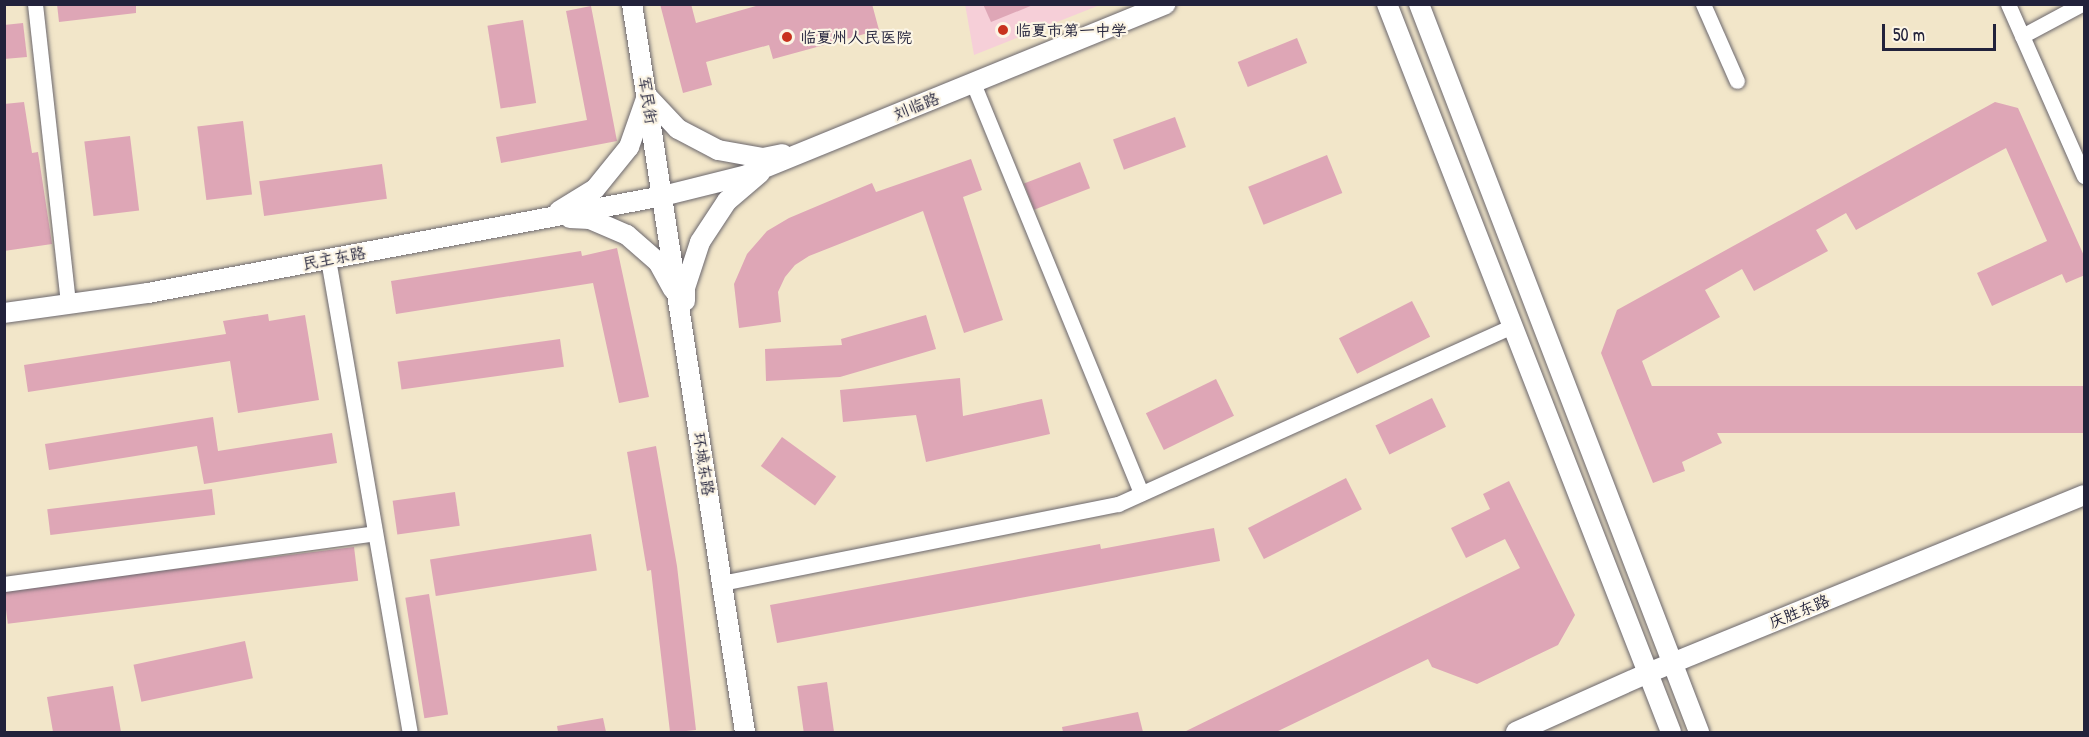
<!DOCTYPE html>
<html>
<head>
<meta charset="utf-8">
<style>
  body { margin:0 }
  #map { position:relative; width:2089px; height:737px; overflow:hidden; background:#f2e6c9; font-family:"Patrick Hand","LXGW WenKai TC",sans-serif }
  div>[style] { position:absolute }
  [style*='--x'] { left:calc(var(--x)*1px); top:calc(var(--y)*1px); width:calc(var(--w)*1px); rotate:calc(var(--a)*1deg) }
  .built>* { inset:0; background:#f6cfd8 }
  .building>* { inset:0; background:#dea6b6; transform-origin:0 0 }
  .roads { filter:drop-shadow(0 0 2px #6b676d) drop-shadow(0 0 2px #6b676d) }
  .minor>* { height:15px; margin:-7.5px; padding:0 7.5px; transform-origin:7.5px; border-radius:7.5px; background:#fff }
  .major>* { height:20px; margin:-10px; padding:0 10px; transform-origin:10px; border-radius:10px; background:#fff }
  .dots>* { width:16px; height:16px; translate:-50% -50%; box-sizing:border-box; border:3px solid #fcf5e5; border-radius:50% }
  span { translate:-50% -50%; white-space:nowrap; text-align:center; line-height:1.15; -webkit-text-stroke:4.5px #fcf5e5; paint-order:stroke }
  .poi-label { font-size:16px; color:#22223b }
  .left { translate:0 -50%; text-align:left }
  .street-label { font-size:16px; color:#22223b }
  .frame { position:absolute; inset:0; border:6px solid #22223b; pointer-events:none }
  .scale { position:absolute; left:1882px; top:24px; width:114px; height:27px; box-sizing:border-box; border:3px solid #22223b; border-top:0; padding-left:8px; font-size:18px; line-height:21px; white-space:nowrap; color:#22223b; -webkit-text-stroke:4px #fcf5e5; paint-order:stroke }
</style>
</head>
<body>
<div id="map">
  <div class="built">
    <i style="clip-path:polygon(965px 4px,1100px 5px,974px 55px)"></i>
  </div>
  <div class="building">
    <i style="clip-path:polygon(57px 4px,136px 4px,136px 13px,59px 22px)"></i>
    <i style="clip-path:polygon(660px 4px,691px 4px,696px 23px,763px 4px,872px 4px,879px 30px,773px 59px,769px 45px,706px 62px,712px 85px,683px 93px)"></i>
    <i style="clip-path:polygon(983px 4px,1033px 4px,1033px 5px,991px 22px)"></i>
    <i style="clip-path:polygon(591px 6px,617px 141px,501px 163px,496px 137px,587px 120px,566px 11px)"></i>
    <i style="left:523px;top:20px;width:84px;height:36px;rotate:81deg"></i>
    <i style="clip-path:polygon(23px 23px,27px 57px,4px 59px,4px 25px)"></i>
    <i style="left:1297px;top:38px;width:27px;height:64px;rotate:68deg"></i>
    <i style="clip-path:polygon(24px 102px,32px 153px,38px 152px,52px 244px,4px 251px,4px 104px)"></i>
    <i style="clip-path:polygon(1995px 102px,2018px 108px,2085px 258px,2085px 275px,2066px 283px,2062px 274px,1992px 306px,1977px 273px,2047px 241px,2006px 148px,1856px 230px,1846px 213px,1816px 230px,1828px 251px,1754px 291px,1742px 269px,1705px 290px,1720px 317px,1642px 361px,1670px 432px,1708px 415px,1722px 443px,1682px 462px,1685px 471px,1653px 483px,1601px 353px,1617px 310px)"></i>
    <i style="left:1175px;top:117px;width:32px;height:66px;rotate:70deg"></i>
    <i style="left:243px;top:121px;width:74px;height:46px;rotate:83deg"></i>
    <i style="left:130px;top:136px;width:75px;height:46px;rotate:83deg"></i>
    <i style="left:1327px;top:155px;width:41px;height:85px;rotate:68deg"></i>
    <i style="clip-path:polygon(971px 159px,982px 190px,963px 197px,1003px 320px,964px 333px,923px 211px,809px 256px,795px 265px,785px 277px,778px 292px,781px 322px,739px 328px,734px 284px,747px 254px,767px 231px,789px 218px,872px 183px,876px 192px)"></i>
    <i style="left:1080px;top:162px;width:28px;height:60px;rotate:69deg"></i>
    <i style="left:382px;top:164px;width:35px;height:124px;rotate:82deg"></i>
    <i style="clip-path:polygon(617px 248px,649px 397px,619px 403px,593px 283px,396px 314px,391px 281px,581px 251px,582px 256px)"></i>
    <i style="left:1412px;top:301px;width:40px;height:82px;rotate:63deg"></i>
    <i style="clip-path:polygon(268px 314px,269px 321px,305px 315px,319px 400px,238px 413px,230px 361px,28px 392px,24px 365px,226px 334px,223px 321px)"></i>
    <i style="clip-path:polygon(926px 315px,936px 349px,840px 377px,766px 381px,765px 349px,842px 345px,841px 339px)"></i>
    <i style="left:560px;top:339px;width:28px;height:164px;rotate:82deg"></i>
    <i style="clip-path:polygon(960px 378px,963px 416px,1042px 399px,1050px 434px,926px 462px,916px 415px,843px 422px,840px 390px)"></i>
    <i style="left:1216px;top:379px;width:41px;height:78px;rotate:64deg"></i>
    <i style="left:2085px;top:386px;width:47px;height:448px;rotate:90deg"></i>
    <i style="left:1432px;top:398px;width:32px;height:63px;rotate:64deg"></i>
    <i style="clip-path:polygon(213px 417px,218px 451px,332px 433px,337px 463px,204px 484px,197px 446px,49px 470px,45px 444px)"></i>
    <i style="left:782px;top:437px;width:67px;height:36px;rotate:36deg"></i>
    <i style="clip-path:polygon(656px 446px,677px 566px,696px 730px,676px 732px,670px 732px,651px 570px,647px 571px,627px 452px)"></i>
    <i style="left:1346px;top:478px;width:35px;height:110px;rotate:63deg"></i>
    <i style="clip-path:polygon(1509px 481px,1575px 615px,1558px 645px,1477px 684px,1432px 667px,1428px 659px,1276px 732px,1184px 732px,1520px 568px,1505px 539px,1466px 558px,1451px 528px,1490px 509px,1483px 494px)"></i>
    <i style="left:212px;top:489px;width:26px;height:166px;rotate:83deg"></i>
    <i style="left:455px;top:492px;width:34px;height:63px;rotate:82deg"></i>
    <i style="clip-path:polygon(1214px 528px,1220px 561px,777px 643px,770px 605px,1100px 544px,1101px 549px)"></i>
    <i style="left:591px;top:534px;width:37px;height:163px;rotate:81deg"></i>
    <i style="left:354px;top:547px;width:34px;height:353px;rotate:83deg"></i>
    <i style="left:429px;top:594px;width:122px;height:24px;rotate:81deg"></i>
    <i style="left:245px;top:641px;width:38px;height:114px;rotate:78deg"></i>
    <i style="left:827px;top:682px;width:50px;height:30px;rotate:82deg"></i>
    <i style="clip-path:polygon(113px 686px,121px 732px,53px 732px,47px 697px)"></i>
    <i style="clip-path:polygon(1138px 712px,1143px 732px,1063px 732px,1062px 727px)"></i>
    <i style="clip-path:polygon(603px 718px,606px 732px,558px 732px,557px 726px)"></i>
  </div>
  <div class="roads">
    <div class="minor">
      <i style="--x:35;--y:4;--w:302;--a:83.7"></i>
      <i style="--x:1703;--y:4;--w:84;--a:66.2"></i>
      <i style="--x:2008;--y:4;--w:188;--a:66.2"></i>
      <i style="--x:2022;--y:36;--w:68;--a:-28.1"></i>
      <i style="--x:973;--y:83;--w:443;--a:67.7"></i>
      <i style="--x:328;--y:259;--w:480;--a:80.2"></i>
      <i style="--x:722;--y:583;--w:404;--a:-11.3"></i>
      <i style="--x:1118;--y:504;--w:433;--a:-24.3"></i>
      <i style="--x:4;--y:584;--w:374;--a:-7.8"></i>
    </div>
    <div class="major">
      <i style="--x:632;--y:4;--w:737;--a:81.18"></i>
      <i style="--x:1387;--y:4;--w:781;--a:68.69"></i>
      <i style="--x:1419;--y:4;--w:780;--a:68.96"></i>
      <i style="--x:559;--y:211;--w:42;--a:-31.4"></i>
      <i style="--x:595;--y:189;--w:54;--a:-51"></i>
      <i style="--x:629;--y:147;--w:54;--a:-70.6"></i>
      <i style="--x:647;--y:96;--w:45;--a:46.8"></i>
      <i style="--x:678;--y:129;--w:45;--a:27.7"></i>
      <i style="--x:718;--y:150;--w:46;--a:10.1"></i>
      <i style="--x:763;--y:158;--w:20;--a:-11"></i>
      <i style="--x:570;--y:218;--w:20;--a:3"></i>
      <i style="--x:590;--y:219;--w:40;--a:23.4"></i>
      <i style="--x:627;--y:235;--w:41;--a:41.1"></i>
      <i style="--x:658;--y:262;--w:31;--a:61"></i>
      <i style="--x:685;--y:301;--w:13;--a:-90"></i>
      <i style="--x:685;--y:288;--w:48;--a:-71.9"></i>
      <i style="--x:700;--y:242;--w:49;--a:-56.6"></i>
      <i style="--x:727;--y:201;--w:43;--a:-40.3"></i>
      <i style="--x:4;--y:313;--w:145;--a:-7.9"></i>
      <i style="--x:148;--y:293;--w:524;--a:-10.67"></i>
      <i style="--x:663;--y:196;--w:87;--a:-14"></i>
      <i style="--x:747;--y:175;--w:452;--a:-22.2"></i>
      <i style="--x:1516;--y:732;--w:145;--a:-24.1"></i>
      <i style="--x:1648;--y:673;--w:471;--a:-22.2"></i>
    </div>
  </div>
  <div class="dots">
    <i style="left:1003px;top:30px;background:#c8321e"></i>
    <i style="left:787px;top:37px;background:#c8321e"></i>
  </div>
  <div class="poi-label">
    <span class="left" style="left:1015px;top:30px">临夏市第一中学</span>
    <span class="left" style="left:800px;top:37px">临夏州人民医院</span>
  </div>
  <div class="street-label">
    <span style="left:648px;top:100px;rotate:81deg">军民街</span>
    <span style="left:916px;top:106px;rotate:-22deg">刘临路</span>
    <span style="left:334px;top:258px;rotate:-11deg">民主东路</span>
    <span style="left:704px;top:464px;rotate:81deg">环城东路</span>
    <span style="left:1799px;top:611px;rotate:-22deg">庆胜东路</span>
  </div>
  <div class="frame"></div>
  <div class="scale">50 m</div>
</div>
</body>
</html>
